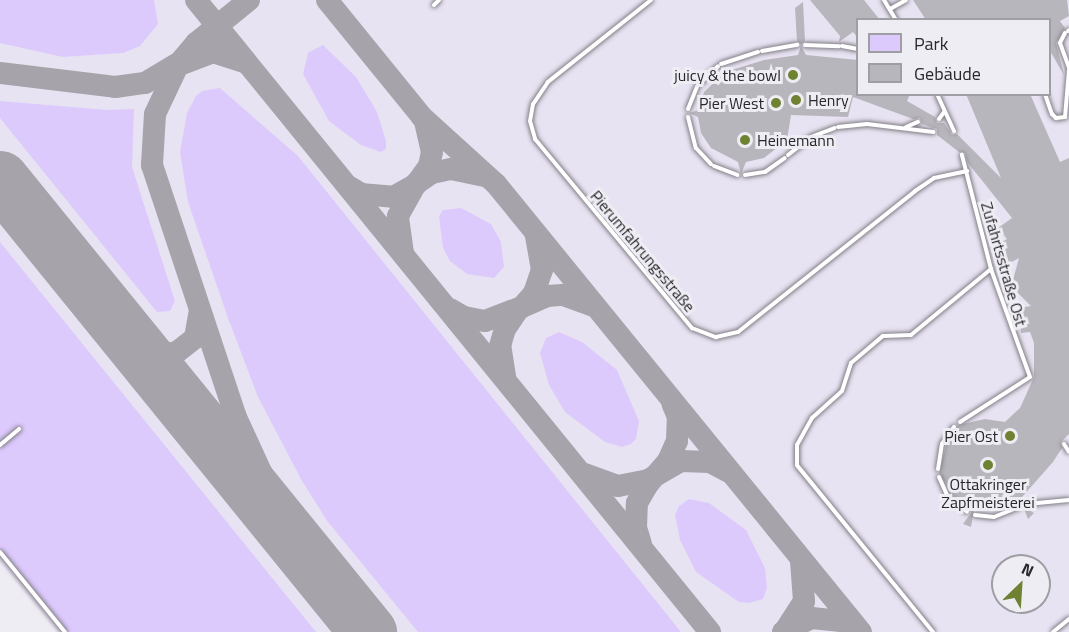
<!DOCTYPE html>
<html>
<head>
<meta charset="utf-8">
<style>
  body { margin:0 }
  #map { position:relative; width:1069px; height:632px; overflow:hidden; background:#efedf4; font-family:"Titillium Web",sans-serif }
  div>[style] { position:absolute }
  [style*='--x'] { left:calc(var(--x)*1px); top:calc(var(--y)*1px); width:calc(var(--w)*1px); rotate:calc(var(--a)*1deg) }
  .built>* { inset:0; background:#e8e3f2 }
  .green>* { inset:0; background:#ddcafd }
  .taxiway>* { height:22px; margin:-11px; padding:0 11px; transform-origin:11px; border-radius:11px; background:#a6a4aa }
  .runway>* { height:57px; margin:-28.5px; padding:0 28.5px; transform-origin:28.5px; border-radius:28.5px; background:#a6a4aa }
  .building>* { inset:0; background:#b8b6bd }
  .roads { filter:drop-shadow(0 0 2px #817f86) drop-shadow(0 0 2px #817f86) }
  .lane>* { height:4px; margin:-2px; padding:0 2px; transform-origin:2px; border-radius:2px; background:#fff }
  .dots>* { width:16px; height:16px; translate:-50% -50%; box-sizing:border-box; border:3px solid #efedf4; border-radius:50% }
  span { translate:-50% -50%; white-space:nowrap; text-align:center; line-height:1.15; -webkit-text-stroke:6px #efedf4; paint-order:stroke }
  .poi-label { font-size:16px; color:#28272a }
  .right { translate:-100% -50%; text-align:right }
  .left { translate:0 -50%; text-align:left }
  .street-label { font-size:16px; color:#28272a }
  .legend { position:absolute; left:856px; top:18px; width:195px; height:78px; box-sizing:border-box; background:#efedf4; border:2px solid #9f9ea3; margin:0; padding:8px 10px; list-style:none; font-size:18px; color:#28272a }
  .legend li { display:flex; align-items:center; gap:12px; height:30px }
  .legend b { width:30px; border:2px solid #9f9ea3 }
  .north { position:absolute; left:991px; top:554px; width:60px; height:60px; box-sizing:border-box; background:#efedf4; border:2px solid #9f9ea3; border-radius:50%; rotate:25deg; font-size:16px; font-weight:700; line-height:24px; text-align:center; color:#28272a }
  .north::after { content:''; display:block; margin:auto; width:21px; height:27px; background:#6e8232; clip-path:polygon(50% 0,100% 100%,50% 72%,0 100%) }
</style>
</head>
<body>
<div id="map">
  <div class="built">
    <i style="clip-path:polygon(evenodd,0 0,1069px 0,1069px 632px,57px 632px,0 562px,0 0,858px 20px,1050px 20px,1050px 94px,858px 94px,858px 20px,0 0,1003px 566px,1039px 566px,1039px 602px,1003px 602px,1003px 566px)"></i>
  </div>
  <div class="green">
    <i style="clip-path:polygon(0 0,154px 0,158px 24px,140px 46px,123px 53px,63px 57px,0 43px)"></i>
    <i style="clip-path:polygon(323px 45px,356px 77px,377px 112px,386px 141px,386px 149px,381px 152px,361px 145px,329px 121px,303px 74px,308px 53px)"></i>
    <i style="clip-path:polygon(220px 88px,298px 156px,681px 632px,418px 632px,328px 522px,302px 481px,258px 397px,228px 318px,188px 202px,180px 152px,187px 113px,196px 96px,202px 91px)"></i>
    <i style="clip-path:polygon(0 101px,108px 110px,134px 109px,132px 167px,175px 301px,170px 311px,157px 312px,0 118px)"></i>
    <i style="clip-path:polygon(461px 208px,491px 224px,501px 242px,504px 267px,494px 278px,467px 274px,450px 261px,443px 248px,439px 216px,443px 210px)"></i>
    <i style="clip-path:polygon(0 242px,316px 632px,67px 632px,0 550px)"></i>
    <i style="clip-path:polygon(559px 332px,582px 342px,617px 370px,639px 421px,636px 439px,631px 444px,622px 447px,605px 442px,565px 412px,549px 385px,540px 353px,546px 338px)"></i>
    <i style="clip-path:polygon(689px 499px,709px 503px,746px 530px,765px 568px,767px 588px,763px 599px,749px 603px,739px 602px,696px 572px,680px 540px,675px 515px,679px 506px)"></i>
  </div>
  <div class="taxiway">
    <i style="--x:196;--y:0;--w:815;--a:50.88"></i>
    <i style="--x:249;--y:0;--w:68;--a:140.9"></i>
    <i style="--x:196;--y:43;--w:26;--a:130"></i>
    <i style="--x:179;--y:63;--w:56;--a:115.2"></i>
    <i style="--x:155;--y:114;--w:51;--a:93.4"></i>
    <i style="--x:152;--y:165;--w:263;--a:71.6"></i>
    <i style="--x:235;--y:415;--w:65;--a:65.4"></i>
    <i style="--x:262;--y:474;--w:130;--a:58.5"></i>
    <i style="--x:327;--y:0;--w:151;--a:50.9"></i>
    <i style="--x:422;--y:117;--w:100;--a:42.2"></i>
    <i style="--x:496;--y:184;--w:578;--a:50.83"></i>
    <i style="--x:182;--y:64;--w:33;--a:-21"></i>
    <i style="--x:213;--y:52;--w:35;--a:18"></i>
    <i style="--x:0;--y:73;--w:116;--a:6.9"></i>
    <i style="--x:115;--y:87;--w:30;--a:-8"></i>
    <i style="--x:145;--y:83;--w:37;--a:-31"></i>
    <i style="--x:350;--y:187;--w:13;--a:32"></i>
    <i style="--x:361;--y:194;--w:32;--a:5"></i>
    <i style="--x:393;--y:197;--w:26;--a:-29"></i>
    <i style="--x:416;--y:184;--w:22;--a:-54"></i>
    <i style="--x:429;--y:166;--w:14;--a:-78"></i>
    <i style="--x:432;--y:152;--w:32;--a:-103"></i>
    <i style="--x:403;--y:253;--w:37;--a:-98"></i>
    <i style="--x:398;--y:216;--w:37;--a:-61"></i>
    <i style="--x:416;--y:184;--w:19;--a:-35"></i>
    <i style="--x:432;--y:173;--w:19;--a:-12"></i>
    <i style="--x:451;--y:169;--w:33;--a:12"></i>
    <i style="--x:524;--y:306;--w:25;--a:-23"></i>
    <i style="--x:547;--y:296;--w:16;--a:-4"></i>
    <i style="--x:563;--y:295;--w:33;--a:20"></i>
    <i style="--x:450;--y:309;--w:16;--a:30"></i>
    <i style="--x:464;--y:317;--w:21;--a:11"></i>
    <i style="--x:485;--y:321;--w:40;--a:-21"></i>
    <i style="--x:522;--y:307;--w:18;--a:-49"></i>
    <i style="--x:534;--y:293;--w:24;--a:-71"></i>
    <i style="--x:542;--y:270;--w:35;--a:-100"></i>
    <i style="--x:130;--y:339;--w:31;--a:33"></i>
    <i style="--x:156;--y:356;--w:21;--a:-11"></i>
    <i style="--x:177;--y:352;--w:23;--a:-38"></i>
    <i style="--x:195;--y:338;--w:28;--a:-80"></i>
    <i style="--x:505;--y:376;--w:30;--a:-99"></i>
    <i style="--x:500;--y:346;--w:18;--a:-74"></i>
    <i style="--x:505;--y:329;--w:22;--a:-56"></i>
    <i style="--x:585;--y:474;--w:35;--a:20"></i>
    <i style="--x:618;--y:486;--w:31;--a:-11"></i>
    <i style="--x:648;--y:480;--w:38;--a:-30"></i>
    <i style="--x:681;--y:461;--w:29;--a:2"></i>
    <i style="--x:710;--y:462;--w:21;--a:28"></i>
    <i style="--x:641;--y:544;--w:17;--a:-107"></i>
    <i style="--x:636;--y:528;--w:25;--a:-88"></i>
    <i style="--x:637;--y:503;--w:22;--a:-60"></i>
    <i style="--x:648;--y:484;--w:30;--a:-49"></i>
    <i style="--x:668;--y:461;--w:22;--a:-66"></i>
    <i style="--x:677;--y:441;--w:24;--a:-88"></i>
    <i style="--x:678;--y:417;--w:15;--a:-113"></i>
    <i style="--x:786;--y:629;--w:33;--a:-57"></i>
    <i style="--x:804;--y:601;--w:40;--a:-94.3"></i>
    <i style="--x:783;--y:632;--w:32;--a:-26"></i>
    <i style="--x:812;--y:618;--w:30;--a:6"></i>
    <i style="--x:842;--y:621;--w:16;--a:30"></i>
  </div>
  <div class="runway">
    <i style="--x:0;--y:179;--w:584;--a:50.91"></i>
  </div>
  <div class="building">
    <i style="clip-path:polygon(810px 0,864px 0,880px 20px,858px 20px,858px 38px,853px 32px,839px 42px,840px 36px)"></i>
    <i style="clip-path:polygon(913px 0,1067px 0,1069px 16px,1060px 21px,1065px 28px,1056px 43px,1064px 75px,1050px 51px,1050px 20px,926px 20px)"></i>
    <i style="clip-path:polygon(803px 2px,805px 41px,801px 44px,797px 41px,795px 8px)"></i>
    <i style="clip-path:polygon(801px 46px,806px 55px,858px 60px,858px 94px,910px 94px,907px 101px,935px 117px,937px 123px,944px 123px,952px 135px,957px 134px,1001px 178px,966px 94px,1030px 94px,1060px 162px,1069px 158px,1069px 434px,1061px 442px,1062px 448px,1053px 462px,1022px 497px,1024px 507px,1034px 513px,1028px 519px,1022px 504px,1015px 502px,994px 510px,974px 511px,971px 527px,963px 524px,971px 513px,969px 507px,953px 495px,939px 473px,946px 446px,958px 425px,985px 419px,1005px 422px,1020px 408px,1034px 377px,1034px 343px,1030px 332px,1021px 333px,1018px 308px,1031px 306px,1018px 293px,1013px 280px,1019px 258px,1008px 264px,998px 244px,1007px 239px,998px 228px,1012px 218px,968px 163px,965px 153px,959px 152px,937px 135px,937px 129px,922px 124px,920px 118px,913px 119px,853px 97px,848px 117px,791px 115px,787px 140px,764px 158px,746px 162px,741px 174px,738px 162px,711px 148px,701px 133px,698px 117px,689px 113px,698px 110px,704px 92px,725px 72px,764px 60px,798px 55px)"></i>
  </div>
  <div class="roads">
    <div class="lane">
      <i style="--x:651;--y:0;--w:132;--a:141.5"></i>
      <i style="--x:548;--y:82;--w:27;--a:124"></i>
      <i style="--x:533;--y:104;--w:17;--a:100"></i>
      <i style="--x:530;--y:121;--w:19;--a:74"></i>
      <i style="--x:535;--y:139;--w:246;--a:50.3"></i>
      <i style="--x:692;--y:328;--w:26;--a:21"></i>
      <i style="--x:716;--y:337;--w:23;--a:-13"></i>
      <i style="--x:738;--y:332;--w:226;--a:-38.5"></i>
      <i style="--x:915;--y:191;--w:23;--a:-34"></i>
      <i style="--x:934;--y:178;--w:34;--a:-12"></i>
      <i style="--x:884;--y:0;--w:23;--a:59"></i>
      <i style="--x:434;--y:5;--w:7;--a:-45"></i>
      <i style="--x:890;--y:9;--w:18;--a:-29"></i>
      <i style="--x:1068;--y:31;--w:1;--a:-45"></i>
      <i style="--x:1065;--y:33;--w:11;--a:117"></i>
      <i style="--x:1060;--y:43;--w:27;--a:70"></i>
      <i style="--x:805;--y:45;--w:34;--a:2"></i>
      <i style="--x:842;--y:46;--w:16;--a:11"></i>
      <i style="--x:762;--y:51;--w:36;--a:-10"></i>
      <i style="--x:721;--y:64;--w:39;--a:-18"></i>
      <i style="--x:699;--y:84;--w:26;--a:-43"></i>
      <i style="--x:937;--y:94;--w:41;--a:65.3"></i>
      <i style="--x:1045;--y:94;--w:21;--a:71"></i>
      <i style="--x:1052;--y:114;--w:6;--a:45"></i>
      <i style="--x:1056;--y:118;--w:9;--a:-6"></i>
      <i style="--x:1065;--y:117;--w:47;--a:-85.1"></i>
      <i style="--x:688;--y:109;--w:24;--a:-68"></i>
      <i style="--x:688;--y:117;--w:32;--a:76"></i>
      <i style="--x:696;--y:148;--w:22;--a:47"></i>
      <i style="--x:939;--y:119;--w:9;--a:-54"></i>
      <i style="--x:838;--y:127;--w:29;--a:-6"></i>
      <i style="--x:867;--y:124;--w:67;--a:6.8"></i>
      <i style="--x:906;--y:127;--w:13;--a:-23"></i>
      <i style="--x:788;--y:155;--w:29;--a:-38"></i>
      <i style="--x:811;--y:137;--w:25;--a:-21"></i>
      <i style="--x:714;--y:166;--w:25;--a:21"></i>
      <i style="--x:745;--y:175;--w:20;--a:-9"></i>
      <i style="--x:765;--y:172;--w:24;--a:-35"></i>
      <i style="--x:960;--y:422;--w:83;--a:-32.7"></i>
      <i style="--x:1030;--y:377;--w:115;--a:-109.9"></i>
      <i style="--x:991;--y:269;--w:118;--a:-104.3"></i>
      <i style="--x:1064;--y:444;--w:9;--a:58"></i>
      <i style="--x:0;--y:445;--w:25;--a:-40"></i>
      <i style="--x:938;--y:469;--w:25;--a:-81"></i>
      <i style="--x:942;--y:444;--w:21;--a:-55"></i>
      <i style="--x:939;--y:477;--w:20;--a:66"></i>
      <i style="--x:947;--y:495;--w:26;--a:40"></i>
      <i style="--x:1027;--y:504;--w:42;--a:-5.4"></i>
      <i style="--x:975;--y:515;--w:19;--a:6"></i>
      <i style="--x:994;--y:517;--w:27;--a:-22"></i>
      <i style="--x:0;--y:552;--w:103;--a:50.9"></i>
      <i style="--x:933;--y:632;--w:215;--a:-129.2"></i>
      <i style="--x:797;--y:465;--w:20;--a:-90"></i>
      <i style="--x:797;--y:445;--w:31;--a:-61"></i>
      <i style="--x:812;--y:418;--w:40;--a:-42"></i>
      <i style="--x:842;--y:391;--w:29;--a:-72"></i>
      <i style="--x:851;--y:363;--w:42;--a:-40.2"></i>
      <i style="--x:883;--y:336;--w:28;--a:-2"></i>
      <i style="--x:911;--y:335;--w:104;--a:-39.5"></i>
      <i style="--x:1053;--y:632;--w:21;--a:-39"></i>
    </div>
  </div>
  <div class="dots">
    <i style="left:793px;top:75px;background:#6e8232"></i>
    <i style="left:796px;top:100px;background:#6e8232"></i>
    <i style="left:776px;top:103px;background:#6e8232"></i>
    <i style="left:745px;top:140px;background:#6e8232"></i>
    <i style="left:1010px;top:436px;background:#6e8232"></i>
    <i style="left:988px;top:465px;background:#6e8232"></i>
  </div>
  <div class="poi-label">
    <span class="right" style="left:781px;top:75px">juicy &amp; the bowl</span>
    <span class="left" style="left:808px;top:100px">Henry</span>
    <span class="right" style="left:764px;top:103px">Pier West</span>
    <span class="left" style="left:757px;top:140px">Heinemann</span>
    <span class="right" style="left:998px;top:436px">Pier Ost</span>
    <span style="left:988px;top:493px">Ottakringer<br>Zapfmeisterei</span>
  </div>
  <div class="street-label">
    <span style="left:643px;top:251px;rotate:50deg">Pierumfahrungsstraße</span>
    <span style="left:1004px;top:264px;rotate:74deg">Zufahrtsstraße Ost</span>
  </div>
  <ul class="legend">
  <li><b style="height:16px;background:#ddcafd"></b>Park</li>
  <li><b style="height:16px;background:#b8b6bd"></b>Gebäude</li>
  </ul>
  <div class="north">N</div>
</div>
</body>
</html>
